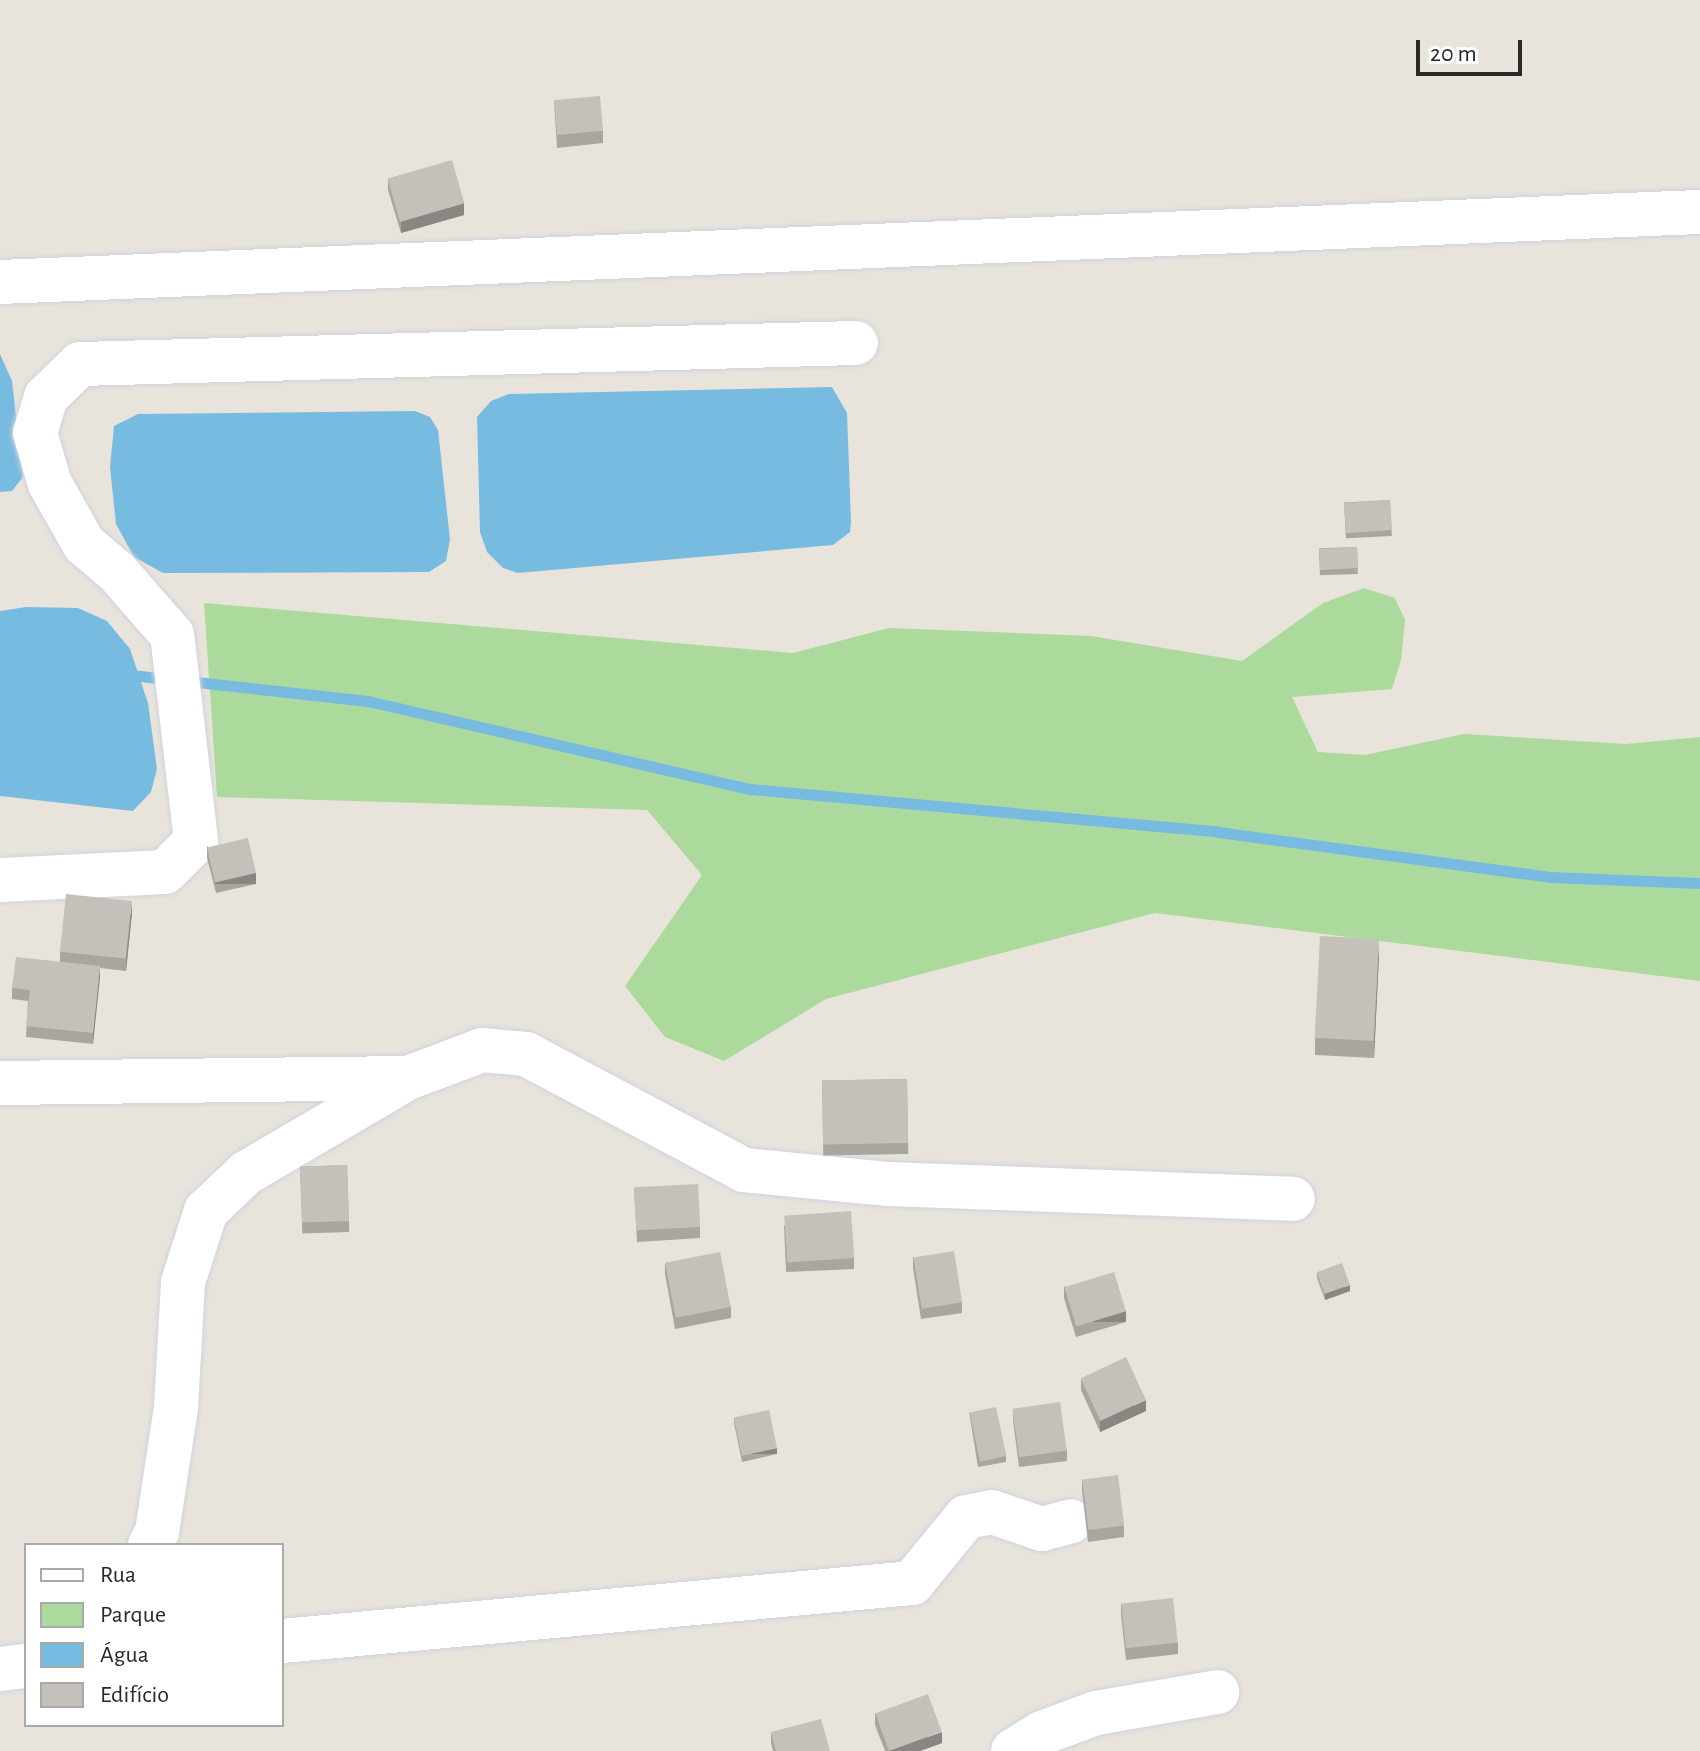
<!DOCTYPE html>
<html>
<head>
<meta charset="utf-8">
<style>
  body { margin:0 }
  #map { position:relative; width:1700px; height:1751px; overflow:hidden; background:#e9e4db; font-family:"Alegreya Sans",sans-serif }
  div>[style] { position:absolute }
  [style*='--x'] { left:calc(var(--x)*1px); top:calc(var(--y)*1px); width:calc(var(--w)*1px); rotate:calc(var(--a)*1deg) }
  .green>* { inset:0; background:#acda9c }
  .water>* { inset:0; background:#78bbe1 }
  .stream>* { height:11px; margin:-5.5px; padding:0 5.5px; transform-origin:5.5px; border-radius:5.5px; background:#78bbe1 }
  .roads { filter:drop-shadow(0 0 2px #d0d2df) drop-shadow(0 0 2px #d0d2df) }
  .minor>* { height:44px; margin:-22px; padding:0 22px; transform-origin:22px; border-radius:22px; background:#fff }
  .wall>* { inset:0; background:#a9a6a0; transform-origin:0 0 }
  .shaded-wall>* { inset:0; background:#898782; transform-origin:0 0 }
  .building>* { inset:0; background:#c4c1ba; transform-origin:0 0 }
  span { translate:-50% -50%; white-space:nowrap; text-align:center; line-height:1.15; -webkit-text-stroke:6px #fff; paint-order:stroke }
  .legend { position:absolute; left:24px; top:1543px; width:260px; height:184px; box-sizing:border-box; background:#fff; border:2px solid #a9a9a9; margin:0; padding:10px 14px; list-style:none; font-size:24px; color:#282828 }
  .legend li { display:flex; align-items:center; gap:16px; height:40px }
  .legend b { width:40px; border:2px solid #a9a9a9 }
  .scale { position:absolute; left:1416px; top:40px; width:106px; height:36px; box-sizing:border-box; border:4px solid #282828; border-top:0; padding-left:10px; font-size:24px; line-height:28px; white-space:nowrap; color:#282828; -webkit-text-stroke:6px #fff; paint-order:stroke }
</style>
</head>
<body>
<div id="map">
  <div class="green">
    <i style="clip-path:polygon(1364px 588px,1395px 598px,1405px 620px,1401px 660px,1392px 689px,1292px 697px,1318px 752px,1365px 755px,1464px 734px,1626px 744px,1700px 737px,1700px 981px,1155px 913px,826px 999px,724px 1061px,665px 1037px,625px 986px,702px 875px,647px 810px,217px 797px,204px 603px,793px 653px,889px 628px,1091px 636px,1242px 661px,1323px 603px)"></i>
  </div>
  <div class="water">
    <i style="clip-path:polygon(0 354px,12px 381px,23px 477px,12px 491px,0 492px)"></i>
    <i style="clip-path:polygon(832px 387px,847px 413px,851px 522px,850px 532px,833px 545px,518px 573px,503px 568px,487px 552px,480px 532px,477px 417px,491px 401px,509px 394px)"></i>
    <i style="clip-path:polygon(415px 411px,430px 417px,438px 430px,450px 539px,446px 561px,429px 572px,163px 573px,134px 557px,116px 524px,110px 467px,114px 426px,138px 414px)"></i>
    <i style="clip-path:polygon(26px 607px,78px 608px,107px 621px,130px 649px,148px 703px,157px 769px,151px 792px,133px 811px,0 796px,0 611px)"></i>
  </div>
  <div class="stream">
    <i style="--x:124;--y:674;--w:42;--a:6.8"></i>
    <i style="--x:187;--y:681;--w:182;--a:6.3"></i>
    <i style="--x:368;--y:701;--w:392;--a:13"></i>
    <i style="--x:750;--y:789;--w:470;--a:5.2"></i>
    <i style="--x:1218;--y:832;--w:335;--a:7.7"></i>
    <i style="--x:1550;--y:877;--w:150;--a:2.3"></i>
  </div>
  <div class="roads">
    <div class="minor">
      <i style="--x:0;--y:282;--w:1701;--a:-2.36"></i>
      <i style="--x:0;--y:880;--w:165;--a:-2.8"></i>
      <i style="--x:165;--y:872;--w:44;--a:-45"></i>
      <i style="--x:196;--y:841;--w:207;--a:-96.6"></i>
      <i style="--x:172;--y:635;--w:84;--a:-131.1"></i>
      <i style="--x:117;--y:572;--w:43;--a:-139.7"></i>
      <i style="--x:84;--y:544;--w:69;--a:-119.5"></i>
      <i style="--x:50;--y:484;--w:53;--a:-106.4"></i>
      <i style="--x:35;--y:433;--w:38;--a:-73"></i>
      <i style="--x:46;--y:397;--w:47;--a:-44.1"></i>
      <i style="--x:80;--y:364;--w:776;--a:-1.55"></i>
      <i style="--x:0;--y:1083;--w:408;--a:-0.7"></i>
      <i style="--x:408;--y:1078;--w:79;--a:-20.7"></i>
      <i style="--x:482;--y:1050;--w:44;--a:5.2"></i>
      <i style="--x:526;--y:1054;--w:247;--a:28"></i>
      <i style="--x:744;--y:1170;--w:145;--a:5.6"></i>
      <i style="--x:888;--y:1184;--w:405;--a:2.1"></i>
      <i style="--x:150;--y:1545;--w:15;--a:-62"></i>
      <i style="--x:157;--y:1532;--w:125;--a:-81.3"></i>
      <i style="--x:176;--y:1408;--w:126;--a:-86.8"></i>
      <i style="--x:183;--y:1282;--w:75;--a:-72.1"></i>
      <i style="--x:206;--y:1211;--w:55;--a:-43.5"></i>
      <i style="--x:246;--y:1173;--w:186;--a:-30.4"></i>
      <i style="--x:282;--y:1641;--w:633;--a:-5.26"></i>
      <i style="--x:912;--y:1583;--w:85;--a:-50.7"></i>
      <i style="--x:966;--y:1517;--w:26;--a:-11"></i>
      <i style="--x:992;--y:1512;--w:53;--a:18.8"></i>
      <i style="--x:1042;--y:1529;--w:30;--a:-15"></i>
      <i style="--x:0;--y:1669;--w:26;--a:-7"></i>
      <i style="--x:1013;--y:1751;--w:34;--a:-32"></i>
      <i style="--x:1042;--y:1733;--w:58;--a:-20.3"></i>
      <i style="--x:1096;--y:1713;--w:123;--a:-9.8"></i>
    </div>
  </div>
  <div class="wall">
    <i style="clip-path:polygon(554px 101px,603px 131px,603px 143px,557px 148px)"></i>
    <i style="clip-path:polygon(388px 179px,464px 215px,401px 233px,388px 190px)"></i>
    <i style="left:1390px;top:500px;width:36px;height:46px;rotate:87deg"></i>
    <i style="left:1357px;top:547px;width:27px;height:38px;rotate:88deg"></i>
    <i style="clip-path:polygon(207px 846px,256px 884px,216px 893px,207px 858px)"></i>
    <i style="clip-path:polygon(132px 913px,126px 971px,100px 968px,93px 1044px,26px 1037px,28px 1001px,12px 999px,12px 988px,60px 962px,60px 952px)"></i>
    <i style="clip-path:polygon(1379px 956px,1374px 1058px,1315px 1055px,1315px 1038px)"></i>
    <i style="left:907px;top:1079px;width:75px;height:85px;rotate:89deg"></i>
    <i style="left:347px;top:1165px;width:67px;height:47px;rotate:88deg"></i>
    <i style="clip-path:polygon(634px 1188px,700px 1227px,700px 1238px,637px 1242px)"></i>
    <i style="clip-path:polygon(784px 1225px,854px 1258px,854px 1269px,786px 1272px)"></i>
    <i style="clip-path:polygon(913px 1257px,962px 1302px,962px 1313px,921px 1319px,913px 1268px)"></i>
    <i style="clip-path:polygon(665px 1263px,731px 1307px,731px 1318px,675px 1329px,665px 1274px)"></i>
    <i style="clip-path:polygon(1317px 1273px,1350px 1291px,1325px 1300px,1317px 1278px)"></i>
    <i style="clip-path:polygon(1064px 1286px,1126px 1322px,1076px 1337px,1064px 1298px)"></i>
    <i style="clip-path:polygon(1081px 1379px,1146px 1411px,1100px 1432px,1081px 1390px)"></i>
    <i style="clip-path:polygon(1013px 1409px,1067px 1450px,1067px 1461px,1019px 1467px,1013px 1420px)"></i>
    <i style="clip-path:polygon(969px 1412px,1006px 1456px,1006px 1462px,978px 1467px)"></i>
    <i style="clip-path:polygon(734px 1417px,777px 1454px,742px 1462px,734px 1423px)"></i>
    <i style="clip-path:polygon(1082px 1479px,1124px 1526px,1124px 1537px,1088px 1542px,1082px 1491px)"></i>
    <i style="clip-path:polygon(1121px 1604px,1178px 1643px,1178px 1654px,1126px 1660px,1121px 1615px)"></i>
    <i style="clip-path:polygon(875px 1713px,942px 1743px,920px 1751px,885px 1751px,875px 1725px)"></i>
    <i style="clip-path:polygon(771px 1732px,830px 1751px,773px 1751px,771px 1743px)"></i>
  </div>
  <div class="shaded-wall">
    <i style="clip-path:polygon(464px 203px,464px 215px,401px 233px,401px 222px)"></i>
    <i style="left:256px;top:873px;width:11px;height:41px;rotate:90deg"></i>
    <i style="clip-path:polygon(132px 901px,132px 913px,126px 971px,126px 960px)"></i>
    <i style="clip-path:polygon(1379px 939px,1379px 956px,1374px 1058px,1374px 1042px)"></i>
    <i style="clip-path:polygon(100px 966px,100px 978px,93px 1044px,93px 1033px)"></i>
    <i style="clip-path:polygon(1350px 1285px,1350px 1291px,1325px 1300px,1325px 1294px)"></i>
    <i style="left:1126px;top:1311px;width:11px;height:52px;rotate:90deg"></i>
    <i style="clip-path:polygon(1146px 1400px,1146px 1411px,1100px 1432px,1100px 1421px)"></i>
    <i style="left:777px;top:1448px;width:6px;height:36px;rotate:90deg"></i>
    <i style="clip-path:polygon(942px 1732px,942px 1743px,920px 1751px,889px 1751px)"></i>
  </div>
  <div class="building">
    <i style="left:600px;top:96px;width:35px;height:46px;rotate:85deg"></i>
    <i style="left:452px;top:160px;width:45px;height:67px;rotate:74deg"></i>
    <i style="left:1390px;top:500px;width:30px;height:46px;rotate:86deg"></i>
    <i style="left:1357px;top:547px;width:21px;height:38px;rotate:87deg"></i>
    <i style="left:248px;top:838px;width:36px;height:42px;rotate:77deg"></i>
    <i style="left:66px;top:894px;width:66px;height:58px;rotate:6deg"></i>
    <i style="left:1320px;top:936px;width:59px;height:102px;rotate:3deg"></i>
    <i style="clip-path:polygon(16px 957px,100px 966px,93px 1033px,26px 1026px,30px 990px,12px 988px)"></i>
    <i style="left:907px;top:1079px;width:64px;height:85px;rotate:89deg"></i>
    <i style="left:347px;top:1165px;width:56px;height:47px;rotate:88deg"></i>
    <i style="left:698px;top:1184px;width:43px;height:64px;rotate:87deg"></i>
    <i style="left:851px;top:1211px;width:47px;height:67px;rotate:86deg"></i>
    <i style="left:954px;top:1251px;width:52px;height:41px;rotate:81deg"></i>
    <i style="left:720px;top:1252px;width:56px;height:56px;rotate:79deg"></i>
    <i style="left:1342px;top:1263px;width:23px;height:27px;rotate:70deg"></i>
    <i style="left:1114px;top:1272px;width:41px;height:52px;rotate:73deg"></i>
    <i style="left:1126px;top:1357px;width:47px;height:50px;rotate:65deg"></i>
    <i style="left:1060px;top:1402px;width:49px;height:48px;rotate:82deg"></i>
    <i style="left:996px;top:1407px;width:50px;height:27px;rotate:78deg"></i>
    <i style="left:769px;top:1410px;width:39px;height:36px;rotate:78deg"></i>
    <i style="left:1118px;top:1475px;width:51px;height:36px;rotate:83deg"></i>
    <i style="left:1173px;top:1598px;width:45px;height:52px;rotate:84deg"></i>
    <i style="left:928px;top:1694px;width:40px;height:56px;rotate:70deg"></i>
    <i style="clip-path:polygon(821px 1719px,830px 1751px,776px 1751px,771px 1732px)"></i>
  </div>
  <ul class="legend">
  <li><b style="height:10px;background:#fff"></b>Rua</li>
  <li><b style="height:22px;background:#acda9c"></b>Parque</li>
  <li><b style="height:22px;background:#78bbe1"></b>Água</li>
  <li><b style="height:22px;background:#c4c1ba"></b>Edifício</li>
  </ul>
  <div class="scale">20 m</div>
</div>
</body>
</html>
